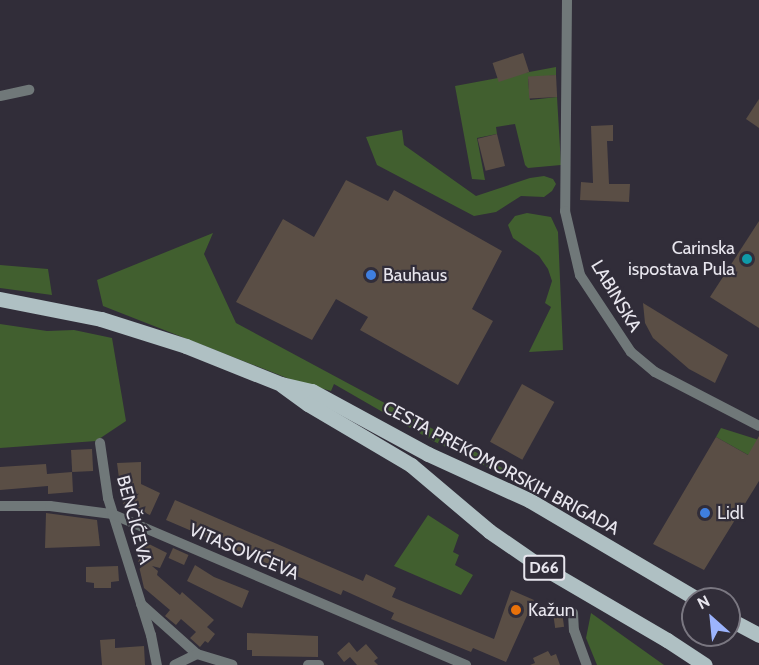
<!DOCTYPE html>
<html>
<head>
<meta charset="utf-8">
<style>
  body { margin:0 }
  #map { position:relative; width:759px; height:665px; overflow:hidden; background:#312d39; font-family:Cabin,sans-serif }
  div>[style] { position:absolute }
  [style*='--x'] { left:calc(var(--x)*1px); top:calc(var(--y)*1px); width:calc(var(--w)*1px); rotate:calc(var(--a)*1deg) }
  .green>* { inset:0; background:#415f2f }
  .building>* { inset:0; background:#5a4e45; transform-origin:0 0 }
  .street>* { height:10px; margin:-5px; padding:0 5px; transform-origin:5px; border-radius:5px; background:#707879 }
  .primary>* { height:15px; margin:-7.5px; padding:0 7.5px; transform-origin:7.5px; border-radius:7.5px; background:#afc0c3 }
  .dots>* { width:16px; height:16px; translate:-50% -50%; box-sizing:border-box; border:3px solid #312d39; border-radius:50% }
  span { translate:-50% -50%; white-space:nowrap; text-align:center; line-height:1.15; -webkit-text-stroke:4.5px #312d39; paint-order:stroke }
  .shield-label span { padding:2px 4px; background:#312d39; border:2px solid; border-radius:4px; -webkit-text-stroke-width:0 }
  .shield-label { font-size:16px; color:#e8e6ee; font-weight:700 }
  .poi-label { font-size:18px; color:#e8e6ee }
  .right { translate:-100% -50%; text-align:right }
  .left { translate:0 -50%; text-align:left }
  .street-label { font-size:18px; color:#e8e6ee }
  .north { position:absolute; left:681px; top:587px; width:60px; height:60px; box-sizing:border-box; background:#312d39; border:2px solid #7a7781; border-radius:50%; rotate:333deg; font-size:16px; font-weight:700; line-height:24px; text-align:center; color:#e8e6ee }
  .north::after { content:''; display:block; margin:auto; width:21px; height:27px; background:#9cb4fd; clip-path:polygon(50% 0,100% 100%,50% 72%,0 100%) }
</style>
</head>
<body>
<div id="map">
  <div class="green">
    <i style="clip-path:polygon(556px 67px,556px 75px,528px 79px,530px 100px,557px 97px,561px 165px,528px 168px,525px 165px,515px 124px,496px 127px,497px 134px,477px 138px,485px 180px,472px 179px,455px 86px)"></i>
    <i style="clip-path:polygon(402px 130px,404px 145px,476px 196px,530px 178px,544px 176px,553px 179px,556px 184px,552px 191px,544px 197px,521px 196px,496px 212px,474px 216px,377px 165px,366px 137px)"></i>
    <i style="clip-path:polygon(527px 213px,551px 217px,558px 232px,563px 350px,529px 352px,551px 307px,545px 303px,552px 281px,548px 269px,539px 256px,513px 238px,508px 225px,515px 216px)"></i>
    <i style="clip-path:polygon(213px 233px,204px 254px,236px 323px,474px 451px,527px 483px,525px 485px,433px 441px,334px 384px,331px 391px,292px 380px,103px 306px,97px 280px)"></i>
    <i style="clip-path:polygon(0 265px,48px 269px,52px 295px,0 288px)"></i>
    <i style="clip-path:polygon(0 324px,47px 331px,74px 330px,112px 338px,126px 421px,96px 441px,0 448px)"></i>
    <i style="clip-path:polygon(721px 428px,759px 440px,759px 461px,716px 437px)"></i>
    <i style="clip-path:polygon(428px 515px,459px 535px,453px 552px,459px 555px,455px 565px,473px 575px,461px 595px,394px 566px)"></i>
    <i style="clip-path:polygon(591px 613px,664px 665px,597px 665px,586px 638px)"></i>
  </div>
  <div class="building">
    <i style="left:523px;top:53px;width:20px;height:32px;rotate:72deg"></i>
    <i style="left:556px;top:75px;width:22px;height:28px;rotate:87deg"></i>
    <i style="clip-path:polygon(759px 99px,759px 128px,746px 119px)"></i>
    <i style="clip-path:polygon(613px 125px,613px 141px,607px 141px,609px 184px,630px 184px,629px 202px,580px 200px,581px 182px,593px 183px,591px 126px)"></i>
    <i style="left:497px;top:134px;width:33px;height:20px;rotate:76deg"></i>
    <i style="clip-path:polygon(346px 180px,388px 201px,394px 190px,502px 251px,472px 309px,493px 321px,458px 385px,360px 330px,368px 317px,336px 299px,312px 340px,236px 302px,283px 219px,314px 237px)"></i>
    <i style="clip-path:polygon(759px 221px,759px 328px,710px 297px)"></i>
    <i style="clip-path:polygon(643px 303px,728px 355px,715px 383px,689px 369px,653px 338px,645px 323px)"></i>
    <i style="left:522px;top:384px;width:37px;height:66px;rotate:29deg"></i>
    <i style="clip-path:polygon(759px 436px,759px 481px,704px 570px,653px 544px,716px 437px,748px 455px)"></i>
    <i style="left:92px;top:449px;width:22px;height:21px;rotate:87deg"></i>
    <i style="clip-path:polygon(141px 462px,141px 484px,160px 493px,150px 515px,123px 504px,130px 488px,120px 486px,117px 463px)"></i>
    <i style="clip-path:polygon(46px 464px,47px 474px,72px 472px,73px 492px,48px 494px,48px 486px,0 490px,0 467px)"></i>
    <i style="clip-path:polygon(175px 500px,363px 581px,366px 574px,396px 588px,392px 597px,494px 639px,511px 590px,534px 600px,506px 662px,473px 648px,471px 652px,391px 619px,394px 613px,343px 590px,341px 595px,166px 520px)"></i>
    <i style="clip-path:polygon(46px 513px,97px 520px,100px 546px,45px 548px)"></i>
    <i style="clip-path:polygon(147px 543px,167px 553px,160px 568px,152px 566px,158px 571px,157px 575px,180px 595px,182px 592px,214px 620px,207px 627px,215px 634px,208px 643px,205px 641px,200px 647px,190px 638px,196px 632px,181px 619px,176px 625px,165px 616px,170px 610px,144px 588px,138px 562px)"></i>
    <i style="left:173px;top:548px;width:17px;height:11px;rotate:24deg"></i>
    <i style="clip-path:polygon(195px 565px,214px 577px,249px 591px,242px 608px,187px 581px)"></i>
    <i style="clip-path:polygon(118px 566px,119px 581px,111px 582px,111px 588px,94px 588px,94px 583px,86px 582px,86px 567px)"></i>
    <i style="left:562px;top:612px;width:15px;height:9px;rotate:82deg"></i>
    <i style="clip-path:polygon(247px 633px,318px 636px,318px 657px,252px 656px,252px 650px,247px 650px)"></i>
    <i style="clip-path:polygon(115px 639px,115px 648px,144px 646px,145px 665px,102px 665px,100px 640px)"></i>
    <i style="clip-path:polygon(349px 642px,357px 652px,366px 644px,378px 658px,374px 661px,378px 665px,357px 665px,350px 657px,344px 662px,337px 653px)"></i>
    <i style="clip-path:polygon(548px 651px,551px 656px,556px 654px,560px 665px,530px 665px,535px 663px,533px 658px)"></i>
  </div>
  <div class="street">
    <i style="--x:567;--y:0;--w:211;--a:90.5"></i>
    <i style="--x:565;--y:211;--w:66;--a:76.8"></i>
    <i style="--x:580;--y:275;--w:92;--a:56.5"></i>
    <i style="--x:631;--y:352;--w:31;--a:40"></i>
    <i style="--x:655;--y:372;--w:117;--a:27.4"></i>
    <i style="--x:0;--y:96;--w:30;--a:-12"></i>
    <i style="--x:100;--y:443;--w:56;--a:81.7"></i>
    <i style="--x:108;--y:498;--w:144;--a:72.6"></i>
    <i style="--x:151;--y:635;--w:31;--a:79"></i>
    <i style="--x:0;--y:506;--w:50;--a:0"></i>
    <i style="--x:50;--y:506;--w:63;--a:7.4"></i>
    <i style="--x:112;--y:514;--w:385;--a:23.1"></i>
    <i style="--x:141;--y:604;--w:75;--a:41.8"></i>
    <i style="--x:197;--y:654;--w:25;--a:154"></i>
    <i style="--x:573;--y:613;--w:17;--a:87"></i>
    <i style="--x:574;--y:630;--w:37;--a:70"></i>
    <i style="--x:197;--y:654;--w:37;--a:17"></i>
    <i style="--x:308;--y:665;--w:11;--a:0"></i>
  </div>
  <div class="primary">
    <i style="--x:0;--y:299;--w:103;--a:11.2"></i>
    <i style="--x:101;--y:319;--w:89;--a:17.6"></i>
    <i style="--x:186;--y:346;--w:102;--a:21.8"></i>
    <i style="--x:281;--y:384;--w:32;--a:13"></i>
    <i style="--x:312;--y:391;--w:132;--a:28.5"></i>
    <i style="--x:428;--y:454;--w:111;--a:24.5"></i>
    <i style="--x:529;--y:500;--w:195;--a:30.5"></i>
    <i style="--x:283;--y:386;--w:31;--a:36"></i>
    <i style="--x:308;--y:404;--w:120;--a:30.6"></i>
    <i style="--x:411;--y:465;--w:102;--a:40.2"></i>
    <i style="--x:489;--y:531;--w:58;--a:34.5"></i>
    <i style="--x:537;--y:564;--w:151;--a:30.3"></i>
    <i style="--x:667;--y:640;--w:45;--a:33.3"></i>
    <i style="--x:729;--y:619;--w:34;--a:28"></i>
  </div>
  <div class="dots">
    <i style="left:747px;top:259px;background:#0f9aa8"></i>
    <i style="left:371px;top:275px;background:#3f7fe0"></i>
    <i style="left:705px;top:513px;background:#3f7fe0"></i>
    <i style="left:516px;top:610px;background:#e8710a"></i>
  </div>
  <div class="shield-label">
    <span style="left:544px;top:568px">D66</span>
  </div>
  <div class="poi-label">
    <span class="right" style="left:735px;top:259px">Carinska<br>ispostava Pula</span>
    <span class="left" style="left:383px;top:275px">Bauhaus</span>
    <span class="left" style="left:717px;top:513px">Lidl</span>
    <span class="left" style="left:528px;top:610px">Kažun</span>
  </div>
  <div class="street-label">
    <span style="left:616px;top:296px;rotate:59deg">LABINSKA</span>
    <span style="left:501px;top:468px;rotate:28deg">CESTA PREKOMORSKIH BRIGADA</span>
    <span style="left:134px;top:520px;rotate:75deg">BENČIĆEVA</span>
    <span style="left:244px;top:552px;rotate:23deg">VITASOVIĆEVA</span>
  </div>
  <div class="north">N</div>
</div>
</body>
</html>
